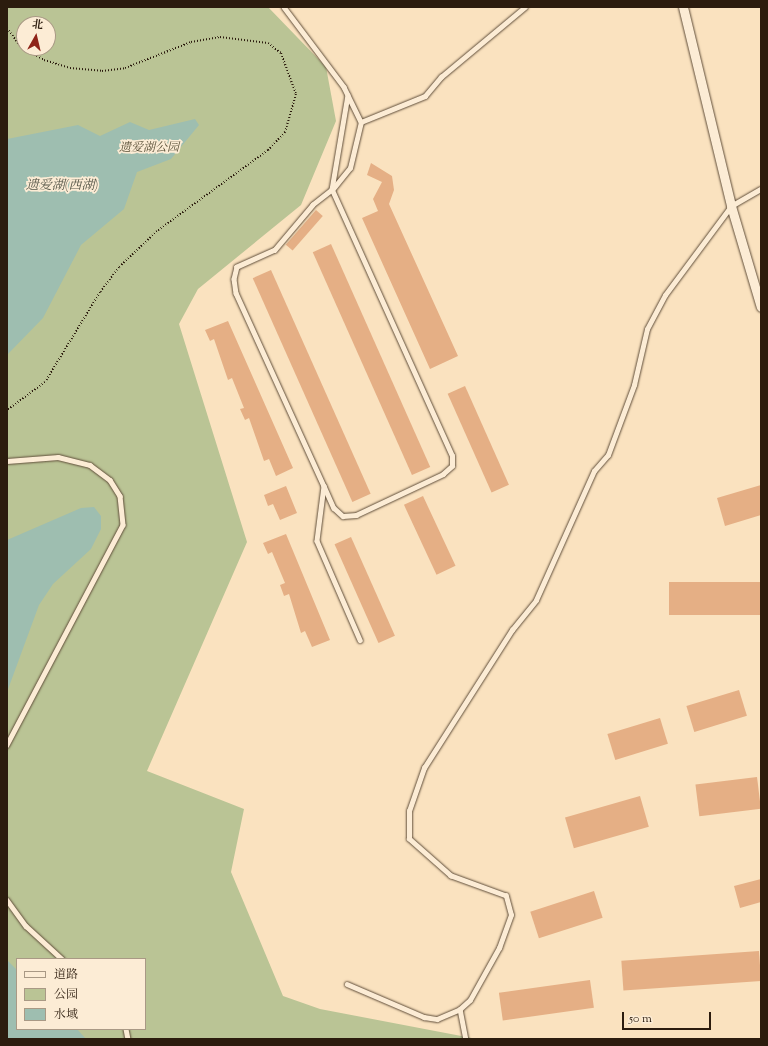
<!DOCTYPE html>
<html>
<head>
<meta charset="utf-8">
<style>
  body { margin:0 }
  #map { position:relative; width:768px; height:1046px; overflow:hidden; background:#fae2bf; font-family:"Sorts Mill Goudy","Noto Serif SC",serif }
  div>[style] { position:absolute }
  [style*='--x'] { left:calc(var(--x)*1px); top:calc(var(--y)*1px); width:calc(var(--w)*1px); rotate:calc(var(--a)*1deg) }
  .green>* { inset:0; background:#bac495 }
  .water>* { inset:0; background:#9ebeb0 }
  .building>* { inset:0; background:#e5af85; transform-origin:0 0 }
  .path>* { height:2px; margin-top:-1px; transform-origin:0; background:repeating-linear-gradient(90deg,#2c1c0e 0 1px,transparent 0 3px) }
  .roads { filter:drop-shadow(0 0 1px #604e3a) drop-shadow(0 0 1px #604e3a) }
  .lane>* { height:4.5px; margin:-2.25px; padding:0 2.25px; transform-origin:2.25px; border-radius:2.25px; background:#fcecd5 }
  .street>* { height:9px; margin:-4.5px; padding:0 4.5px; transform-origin:4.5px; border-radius:4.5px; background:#fcecd5 }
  span { translate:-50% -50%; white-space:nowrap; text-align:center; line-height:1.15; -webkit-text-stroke:3.5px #fcecd5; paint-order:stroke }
  .park-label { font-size:12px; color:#574e36; font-style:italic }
  .water-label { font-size:13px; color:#545547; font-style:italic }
  .frame { position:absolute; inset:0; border:8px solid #2c1c0e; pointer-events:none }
  .legend { position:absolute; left:16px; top:958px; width:130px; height:72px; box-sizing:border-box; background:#fcecd5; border:1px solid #a99985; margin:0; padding:5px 7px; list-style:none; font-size:12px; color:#2c1c0e }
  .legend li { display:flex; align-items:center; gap:8px; height:20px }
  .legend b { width:20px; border:1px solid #a99985 }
  .north { position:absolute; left:16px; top:16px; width:40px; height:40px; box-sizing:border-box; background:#fcecd5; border:1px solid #a99985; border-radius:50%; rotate:8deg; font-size:11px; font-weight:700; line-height:16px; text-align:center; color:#2c1c0e }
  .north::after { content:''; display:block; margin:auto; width:14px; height:18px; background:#8f2418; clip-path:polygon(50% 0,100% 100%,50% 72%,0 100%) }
  .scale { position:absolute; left:622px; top:1012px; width:89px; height:18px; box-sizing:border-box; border:2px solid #2c1c0e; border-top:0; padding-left:5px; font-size:12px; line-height:14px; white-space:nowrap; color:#2c1c0e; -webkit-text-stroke:3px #fcecd5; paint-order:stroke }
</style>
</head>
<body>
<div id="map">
  <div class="green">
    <i style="clip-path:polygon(evenodd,7px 7px,268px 7px,326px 67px,336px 121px,301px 205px,198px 289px,179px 324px,247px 542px,147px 771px,244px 809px,231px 872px,283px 996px,320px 1009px,477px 1039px,7px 1039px,7px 7px,24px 24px,48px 24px,48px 48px,24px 48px,24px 24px,7px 7px,17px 959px,145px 959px,145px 1029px,17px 1029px,17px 959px)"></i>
  </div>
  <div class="water">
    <i style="clip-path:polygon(195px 119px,199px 125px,171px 159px,137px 172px,124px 209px,81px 245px,43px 318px,7px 355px,7px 139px,78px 125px,100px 136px,130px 122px,149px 130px)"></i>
    <i style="clip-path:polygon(94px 507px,101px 516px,101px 529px,91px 549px,53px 584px,39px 605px,7px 692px,7px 540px,81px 508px)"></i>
    <i style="clip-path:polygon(7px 960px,17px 970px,17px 1029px,77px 1029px,86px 1039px,7px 1039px)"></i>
  </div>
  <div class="building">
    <i style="clip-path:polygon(371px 163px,392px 176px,394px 190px,389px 204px,458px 356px,430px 369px,362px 218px,378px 211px,373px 199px,382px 182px,367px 175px)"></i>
    <i style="left:316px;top:210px;width:9px;height:46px;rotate:41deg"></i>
    <i style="left:331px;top:244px;width:244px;height:20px;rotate:66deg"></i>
    <i style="left:271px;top:270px;width:245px;height:20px;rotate:66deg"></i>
    <i style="clip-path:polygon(228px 321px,293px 468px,276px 476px,269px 459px,264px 461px,249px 418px,245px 420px,240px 409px,244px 408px,232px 378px,228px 380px,214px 339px,210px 341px,205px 330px)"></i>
    <i style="left:465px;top:386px;width:108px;height:19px;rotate:66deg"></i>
    <i style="clip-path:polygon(761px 485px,761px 515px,725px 526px,717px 498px)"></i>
    <i style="clip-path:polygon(286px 486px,297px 513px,280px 520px,273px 504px,268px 506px,264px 495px)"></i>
    <i style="left:423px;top:496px;width:77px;height:21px;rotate:65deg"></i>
    <i style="clip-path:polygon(286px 534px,330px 640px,312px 647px,305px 631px,301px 633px,289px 594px,284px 596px,280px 585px,285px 583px,272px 552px,268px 554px,263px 543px)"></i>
    <i style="left:351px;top:537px;width:108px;height:18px;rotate:66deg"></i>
    <i style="left:761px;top:582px;width:33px;height:92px;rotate:90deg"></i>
    <i style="left:739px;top:690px;width:27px;height:55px;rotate:73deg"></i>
    <i style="left:660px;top:718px;width:27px;height:55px;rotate:73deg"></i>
    <i style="left:757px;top:777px;width:32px;height:62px;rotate:83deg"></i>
    <i style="left:640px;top:796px;width:32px;height:78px;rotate:74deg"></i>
    <i style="clip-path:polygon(761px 879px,761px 902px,740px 908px,734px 886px)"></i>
    <i style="left:594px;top:891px;width:28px;height:67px;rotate:72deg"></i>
    <i style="left:759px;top:951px;width:30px;height:138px;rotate:86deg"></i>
    <i style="left:590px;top:980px;width:28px;height:92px;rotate:82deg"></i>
  </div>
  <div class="path">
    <i style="--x:7;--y:28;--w:24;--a:54"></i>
    <i style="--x:21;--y:47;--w:26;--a:29"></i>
    <i style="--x:44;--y:60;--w:27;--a:17"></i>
    <i style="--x:70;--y:68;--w:32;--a:5"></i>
    <i style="--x:102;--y:71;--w:23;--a:-7"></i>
    <i style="--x:125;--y:68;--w:71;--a:-21.5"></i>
    <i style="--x:191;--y:42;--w:29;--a:-10"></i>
    <i style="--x:220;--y:37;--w:48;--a:7.1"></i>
    <i style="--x:268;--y:43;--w:16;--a:38"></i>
    <i style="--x:281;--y:53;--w:44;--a:69.9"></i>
    <i style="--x:296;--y:94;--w:40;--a:106"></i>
    <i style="--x:285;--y:132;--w:25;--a:133"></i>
    <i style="--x:268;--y:150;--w:137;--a:143.9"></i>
    <i style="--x:157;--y:231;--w:52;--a:136.5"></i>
    <i style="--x:119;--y:267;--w:31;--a:127"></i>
    <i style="--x:100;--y:292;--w:105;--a:121.4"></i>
    <i style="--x:45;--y:382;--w:47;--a:143.6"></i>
  </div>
  <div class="roads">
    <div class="lane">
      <i style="--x:284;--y:7;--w:100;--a:53.1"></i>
      <i style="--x:344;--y:87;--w:39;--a:64"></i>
      <i style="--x:348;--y:95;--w:96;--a:99.6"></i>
      <i style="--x:332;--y:190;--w:24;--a:142"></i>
      <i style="--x:313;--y:205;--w:59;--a:130.2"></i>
      <i style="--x:275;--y:250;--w:42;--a:155.9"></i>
      <i style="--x:237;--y:267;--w:12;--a:104"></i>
      <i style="--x:234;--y:279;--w:14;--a:82"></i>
      <i style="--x:236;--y:293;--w:212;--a:65.5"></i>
      <i style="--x:324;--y:486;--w:24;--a:66"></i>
      <i style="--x:334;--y:508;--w:12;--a:42"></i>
      <i style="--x:343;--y:516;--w:13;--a:-4"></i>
      <i style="--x:356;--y:515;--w:96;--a:-25.2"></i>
      <i style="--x:443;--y:474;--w:12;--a:-42"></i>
      <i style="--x:452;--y:466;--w:10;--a:-90"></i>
      <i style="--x:452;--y:456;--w:292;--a:-114.3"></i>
      <i style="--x:332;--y:190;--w:28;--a:-51"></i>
      <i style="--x:350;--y:168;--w:47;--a:-76.6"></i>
      <i style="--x:361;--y:122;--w:69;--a:-22.1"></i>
      <i style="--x:425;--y:96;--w:25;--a:-50"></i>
      <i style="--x:441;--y:77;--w:109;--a:-39.8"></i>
      <i style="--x:7;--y:461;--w:51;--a:-4.5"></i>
      <i style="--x:58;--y:457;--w:33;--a:14"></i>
      <i style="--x:90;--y:465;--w:25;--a:37"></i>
      <i style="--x:110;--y:480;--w:19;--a:58"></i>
      <i style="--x:120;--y:496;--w:29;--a:84"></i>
      <i style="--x:123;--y:525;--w:249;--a:117.8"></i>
      <i style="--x:324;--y:486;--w:55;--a:97.3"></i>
      <i style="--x:317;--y:541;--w:108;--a:66.5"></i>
      <i style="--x:7;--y:900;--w:32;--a:54"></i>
      <i style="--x:26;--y:926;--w:49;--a:42.5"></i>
      <i style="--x:347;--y:984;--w:84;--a:23.2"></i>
      <i style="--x:424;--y:1017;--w:13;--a:9"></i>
      <i style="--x:437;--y:1019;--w:25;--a:-23"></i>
      <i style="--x:460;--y:1009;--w:13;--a:-42"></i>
      <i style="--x:470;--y:1000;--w:60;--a:-60.9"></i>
      <i style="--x:499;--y:948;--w:35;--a:-70"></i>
      <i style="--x:511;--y:915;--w:20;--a:-105"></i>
      <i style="--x:506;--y:896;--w:59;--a:-160"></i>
      <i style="--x:451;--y:876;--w:56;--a:-138.6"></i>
      <i style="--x:409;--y:839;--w:28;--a:-90"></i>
      <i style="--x:409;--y:811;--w:46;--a:-70.8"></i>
      <i style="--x:424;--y:768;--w:164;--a:-57.5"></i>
      <i style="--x:512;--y:630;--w:38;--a:-51"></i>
      <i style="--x:536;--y:600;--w:141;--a:-65.8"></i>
      <i style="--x:594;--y:471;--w:21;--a:-49"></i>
      <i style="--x:608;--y:455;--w:75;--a:-69.6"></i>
      <i style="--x:634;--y:385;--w:57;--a:-76.9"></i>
      <i style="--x:647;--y:329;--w:38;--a:-62"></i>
      <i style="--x:665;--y:295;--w:111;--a:-53.4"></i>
      <i style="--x:731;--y:206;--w:34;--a:-30"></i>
      <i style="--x:460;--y:1009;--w:31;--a:79"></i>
      <i style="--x:126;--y:1029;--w:10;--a:79"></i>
    </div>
    <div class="street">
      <i style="--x:683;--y:7;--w:205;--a:76.4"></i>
      <i style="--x:731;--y:206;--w:105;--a:73.5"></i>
    </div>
  </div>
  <div class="park-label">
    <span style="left:149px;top:149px">遗爱湖公园</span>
  </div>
  <div class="water-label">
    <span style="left:62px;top:186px">遗爱湖(西湖)</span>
  </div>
  <div class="frame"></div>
  <ul class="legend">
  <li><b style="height:5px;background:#fcecd5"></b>道路</li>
  <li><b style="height:11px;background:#bac495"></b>公园</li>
  <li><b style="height:11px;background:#9ebeb0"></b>水域</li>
  </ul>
  <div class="north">北</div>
  <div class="scale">50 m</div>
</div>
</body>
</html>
